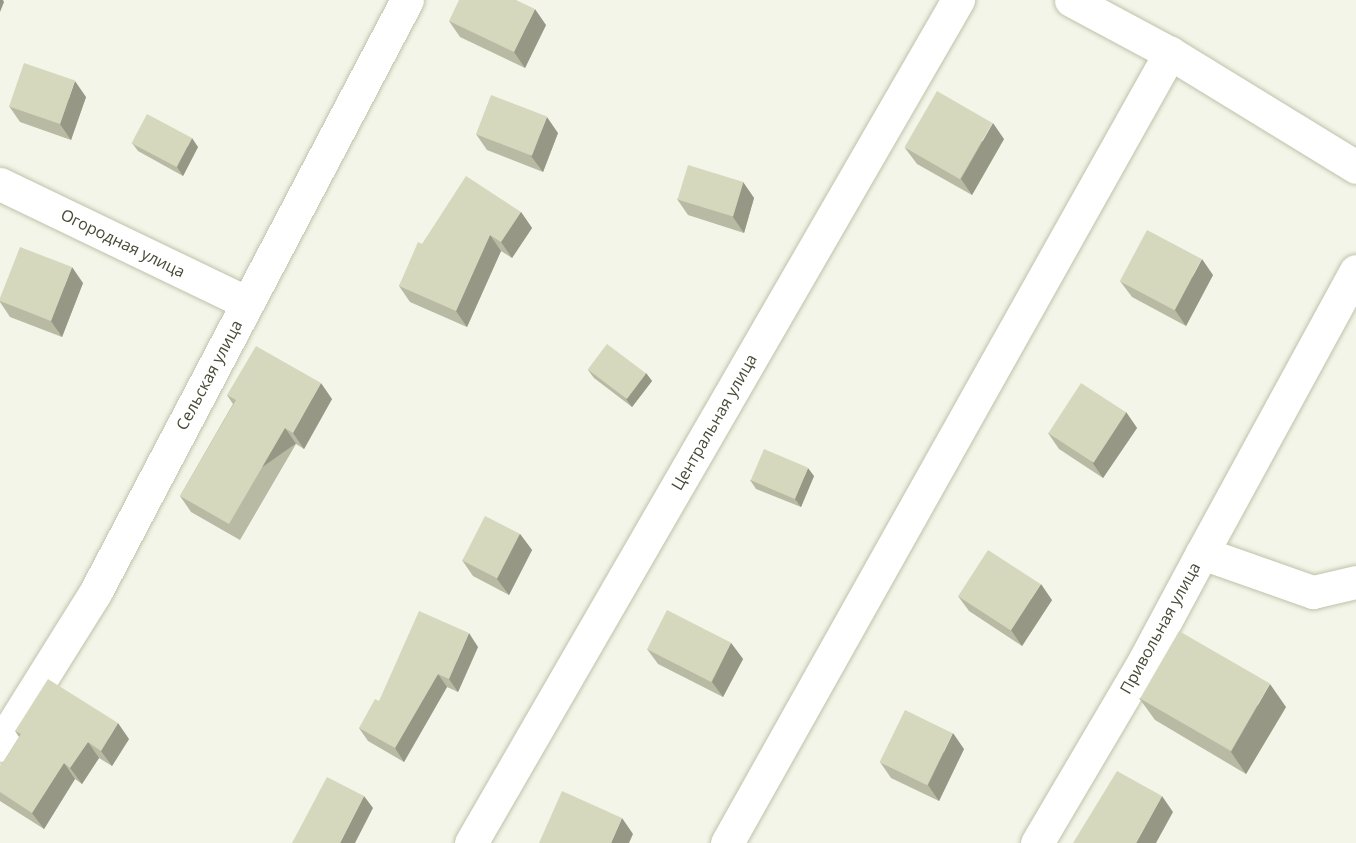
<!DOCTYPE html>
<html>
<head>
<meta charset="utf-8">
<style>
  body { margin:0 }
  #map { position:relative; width:1356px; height:843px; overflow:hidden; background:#f3f5e8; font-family:"Open Sans",sans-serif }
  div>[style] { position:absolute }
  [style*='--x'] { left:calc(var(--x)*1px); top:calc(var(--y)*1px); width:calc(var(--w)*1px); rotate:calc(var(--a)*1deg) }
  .roads { filter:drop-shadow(0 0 2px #bfc2aa) drop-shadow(0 0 2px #bfc2aa) }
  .minor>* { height:33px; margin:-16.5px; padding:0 16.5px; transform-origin:16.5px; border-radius:16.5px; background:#fff }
  .wall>* { inset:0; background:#b8baa3 }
  .shaded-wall>* { inset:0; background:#969784; transform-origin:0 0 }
  .building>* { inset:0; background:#d6d8bd; transform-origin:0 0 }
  span { translate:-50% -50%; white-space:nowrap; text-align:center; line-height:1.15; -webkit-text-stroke:5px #fff; paint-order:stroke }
  .street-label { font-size:16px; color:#484936 }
</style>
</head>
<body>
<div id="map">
  <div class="roads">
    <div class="minor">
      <i style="--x:1071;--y:0;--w:112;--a:28.2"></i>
      <i style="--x:1170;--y:53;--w:218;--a:31.5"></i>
      <i style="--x:0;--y:184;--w:274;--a:25.7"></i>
      <i style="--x:1202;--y:553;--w:321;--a:-61.4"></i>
      <i style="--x:0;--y:745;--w:179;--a:-58"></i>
      <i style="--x:95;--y:593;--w:670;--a:-62.25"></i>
      <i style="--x:471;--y:843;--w:974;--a:-59.99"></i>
      <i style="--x:727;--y:843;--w:906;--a:-60.72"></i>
      <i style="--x:1037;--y:843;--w:211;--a:-59.5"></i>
      <i style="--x:1144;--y:661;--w:123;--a:-61.8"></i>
      <i style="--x:1202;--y:553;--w:118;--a:19.4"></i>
      <i style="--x:1313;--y:592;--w:44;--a:-13.1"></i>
    </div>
  </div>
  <div class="wall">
    <i style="clip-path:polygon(449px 21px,546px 25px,525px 68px,460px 37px)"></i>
    <i style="clip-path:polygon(86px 97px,71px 140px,20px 122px,9px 106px)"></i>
    <i style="clip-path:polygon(558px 133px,543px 172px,487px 150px,476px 134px)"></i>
    <i style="clip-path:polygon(1004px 139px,972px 195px,917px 164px,905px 148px)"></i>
    <i style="clip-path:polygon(132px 143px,198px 147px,183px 176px,138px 151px)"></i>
    <i style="clip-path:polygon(743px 182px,754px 198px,744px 233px,688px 215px,677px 199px)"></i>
    <i style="clip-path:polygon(521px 212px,532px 228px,512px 258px,501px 251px,467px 327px,410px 302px,399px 286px,422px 244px)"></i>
    <i style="clip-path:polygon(1213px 275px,1186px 326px,1132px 297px,1120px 281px)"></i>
    <i style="clip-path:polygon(83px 283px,62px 337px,10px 317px,0 302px,0 298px)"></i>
    <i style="clip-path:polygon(588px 370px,646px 373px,652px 381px,632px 407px,594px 378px)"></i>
    <i style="clip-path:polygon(227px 395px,332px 399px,304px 449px,296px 444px,240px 540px,191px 512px,180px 496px,233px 404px)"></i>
    <i style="clip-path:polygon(1126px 412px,1137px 428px,1103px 478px,1059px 449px,1048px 433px)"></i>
    <i style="clip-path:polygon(814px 476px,801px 507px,756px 489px,750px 480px)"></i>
    <i style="clip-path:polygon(520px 534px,532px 550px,509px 595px,473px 576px,462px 560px)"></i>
    <i style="clip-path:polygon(958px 596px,1052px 600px,1022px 646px,969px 611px)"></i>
    <i style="clip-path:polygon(731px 643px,743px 659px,723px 697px,658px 664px,647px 649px)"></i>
    <i style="clip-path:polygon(478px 647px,458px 692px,447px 687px,404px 762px,368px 741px,359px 728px)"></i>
    <i style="clip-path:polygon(1139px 698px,1286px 707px,1246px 774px,1155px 720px)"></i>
    <i style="clip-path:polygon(15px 731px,129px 739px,112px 766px,99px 758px,82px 784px,75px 779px,44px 829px,0 801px,0 767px,19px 737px)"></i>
    <i style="clip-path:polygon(964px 749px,939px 801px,891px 778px,880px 762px)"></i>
  </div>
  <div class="shaded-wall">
    <i style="clip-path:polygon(0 0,3px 0,4px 2px,0 12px)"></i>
    <i style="clip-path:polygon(535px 9px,546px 25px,525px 68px,514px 52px)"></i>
    <i style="clip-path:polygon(75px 81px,86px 97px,71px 140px,60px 124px)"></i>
    <i style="clip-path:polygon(547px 117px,558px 133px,543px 172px,531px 156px)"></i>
    <i style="clip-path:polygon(993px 123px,1004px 139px,972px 195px,961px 179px)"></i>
    <i style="clip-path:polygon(192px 138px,198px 147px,183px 176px,177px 167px)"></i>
    <i style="clip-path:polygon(743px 182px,754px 198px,744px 233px,733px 217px)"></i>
    <i style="clip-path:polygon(521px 212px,532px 228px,512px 258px,501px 242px)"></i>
    <i style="clip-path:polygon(490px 235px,501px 251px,467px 327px,456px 311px)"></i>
    <i style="clip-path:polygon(1202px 259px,1213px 275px,1186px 326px,1175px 310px)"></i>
    <i style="clip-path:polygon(72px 267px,83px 283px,62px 337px,51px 321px)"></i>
    <i style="clip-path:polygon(646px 373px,652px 381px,632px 407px,626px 399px)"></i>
    <i style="clip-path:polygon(321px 383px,332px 399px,304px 449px,293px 433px)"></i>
    <i style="clip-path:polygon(1126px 412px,1137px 428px,1103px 478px,1092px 462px)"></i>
    <i style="left:285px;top:428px;width:19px;height:111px;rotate:55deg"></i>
    <i style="clip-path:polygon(808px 468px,814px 476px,801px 507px,795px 499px)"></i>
    <i style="clip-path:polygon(520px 534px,532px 550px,509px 595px,497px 579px)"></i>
    <i style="clip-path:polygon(1041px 584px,1052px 600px,1022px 646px,1011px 630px)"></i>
    <i style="clip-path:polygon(469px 633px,478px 647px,458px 692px,449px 679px)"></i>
    <i style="clip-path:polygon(731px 643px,743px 659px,723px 697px,712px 682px)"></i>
    <i style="clip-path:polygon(438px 674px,447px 687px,404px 762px,395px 748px)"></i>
    <i style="clip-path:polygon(1270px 684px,1286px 707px,1246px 774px,1231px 752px)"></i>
    <i style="clip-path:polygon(118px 723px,129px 739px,112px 766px,101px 751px)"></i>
    <i style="clip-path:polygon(953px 733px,964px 749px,939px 801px,928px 785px)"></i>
    <i style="clip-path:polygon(88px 742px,99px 758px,82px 784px,70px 768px)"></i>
    <i style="clip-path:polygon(64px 763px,75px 779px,44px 829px,32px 813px)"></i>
    <i style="clip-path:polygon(364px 796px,373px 808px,355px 843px,340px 843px)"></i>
    <i style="clip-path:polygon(1162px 796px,1173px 812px,1156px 843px,1136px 843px)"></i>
    <i style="clip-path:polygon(622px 818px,633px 834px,629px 843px,611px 843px)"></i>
  </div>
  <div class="building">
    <i style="clip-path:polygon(459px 0,516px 0,535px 9px,514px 52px,449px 21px)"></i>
    <i style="left:24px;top:63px;width:54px;height:46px;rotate:19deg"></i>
    <i style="left:937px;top:91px;width:64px;height:65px;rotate:30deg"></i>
    <i style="left:491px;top:95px;width:60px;height:42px;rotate:21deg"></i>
    <i style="left:147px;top:114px;width:51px;height:33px;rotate:28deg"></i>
    <i style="left:688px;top:165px;width:58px;height:36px;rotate:17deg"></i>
    <i style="clip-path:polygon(466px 176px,521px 212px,501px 242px,490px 235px,456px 311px,399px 286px,418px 242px,422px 244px)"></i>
    <i style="left:1147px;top:230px;width:62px;height:58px;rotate:28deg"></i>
    <i style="clip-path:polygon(20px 247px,72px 267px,51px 321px,0 301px,0 298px)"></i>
    <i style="left:607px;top:344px;width:49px;height:32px;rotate:37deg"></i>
    <i style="clip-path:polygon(256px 346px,321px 383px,293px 433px,285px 428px,229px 524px,180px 496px,236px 400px,227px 395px)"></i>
    <i style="left:1081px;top:383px;width:54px;height:60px;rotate:33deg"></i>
    <i style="left:764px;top:449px;width:48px;height:34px;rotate:23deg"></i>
    <i style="left:485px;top:516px;width:39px;height:50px;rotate:27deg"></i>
    <i style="left:988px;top:550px;width:63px;height:55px;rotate:33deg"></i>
    <i style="left:667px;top:610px;width:72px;height:44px;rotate:27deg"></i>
    <i style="clip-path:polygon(419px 611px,469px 633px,449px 679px,438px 674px,395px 748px,359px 728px,375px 699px,379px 701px)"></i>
    <i style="left:1179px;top:631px;width:105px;height:78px;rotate:30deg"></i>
    <i style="clip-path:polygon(48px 679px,118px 723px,101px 751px,88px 742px,70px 768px,64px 763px,32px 813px,0 792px,0 767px,21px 734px,15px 731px)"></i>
    <i style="left:905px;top:710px;width:53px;height:58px;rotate:26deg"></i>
    <i style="clip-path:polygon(1117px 771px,1162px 796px,1136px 843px,1073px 843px)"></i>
    <i style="clip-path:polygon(327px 777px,364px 796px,340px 843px,292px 843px)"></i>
    <i style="clip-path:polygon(562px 791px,622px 818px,611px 843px,539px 843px)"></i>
  </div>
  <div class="street-label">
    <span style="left:123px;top:243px;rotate:26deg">Огородная улица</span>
    <span style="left:209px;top:375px;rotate:-62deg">Сельская улица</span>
    <span style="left:714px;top:422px;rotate:-60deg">Центральная улица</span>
    <span style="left:1160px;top:628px;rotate:-61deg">Привольная улица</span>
  </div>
</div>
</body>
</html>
